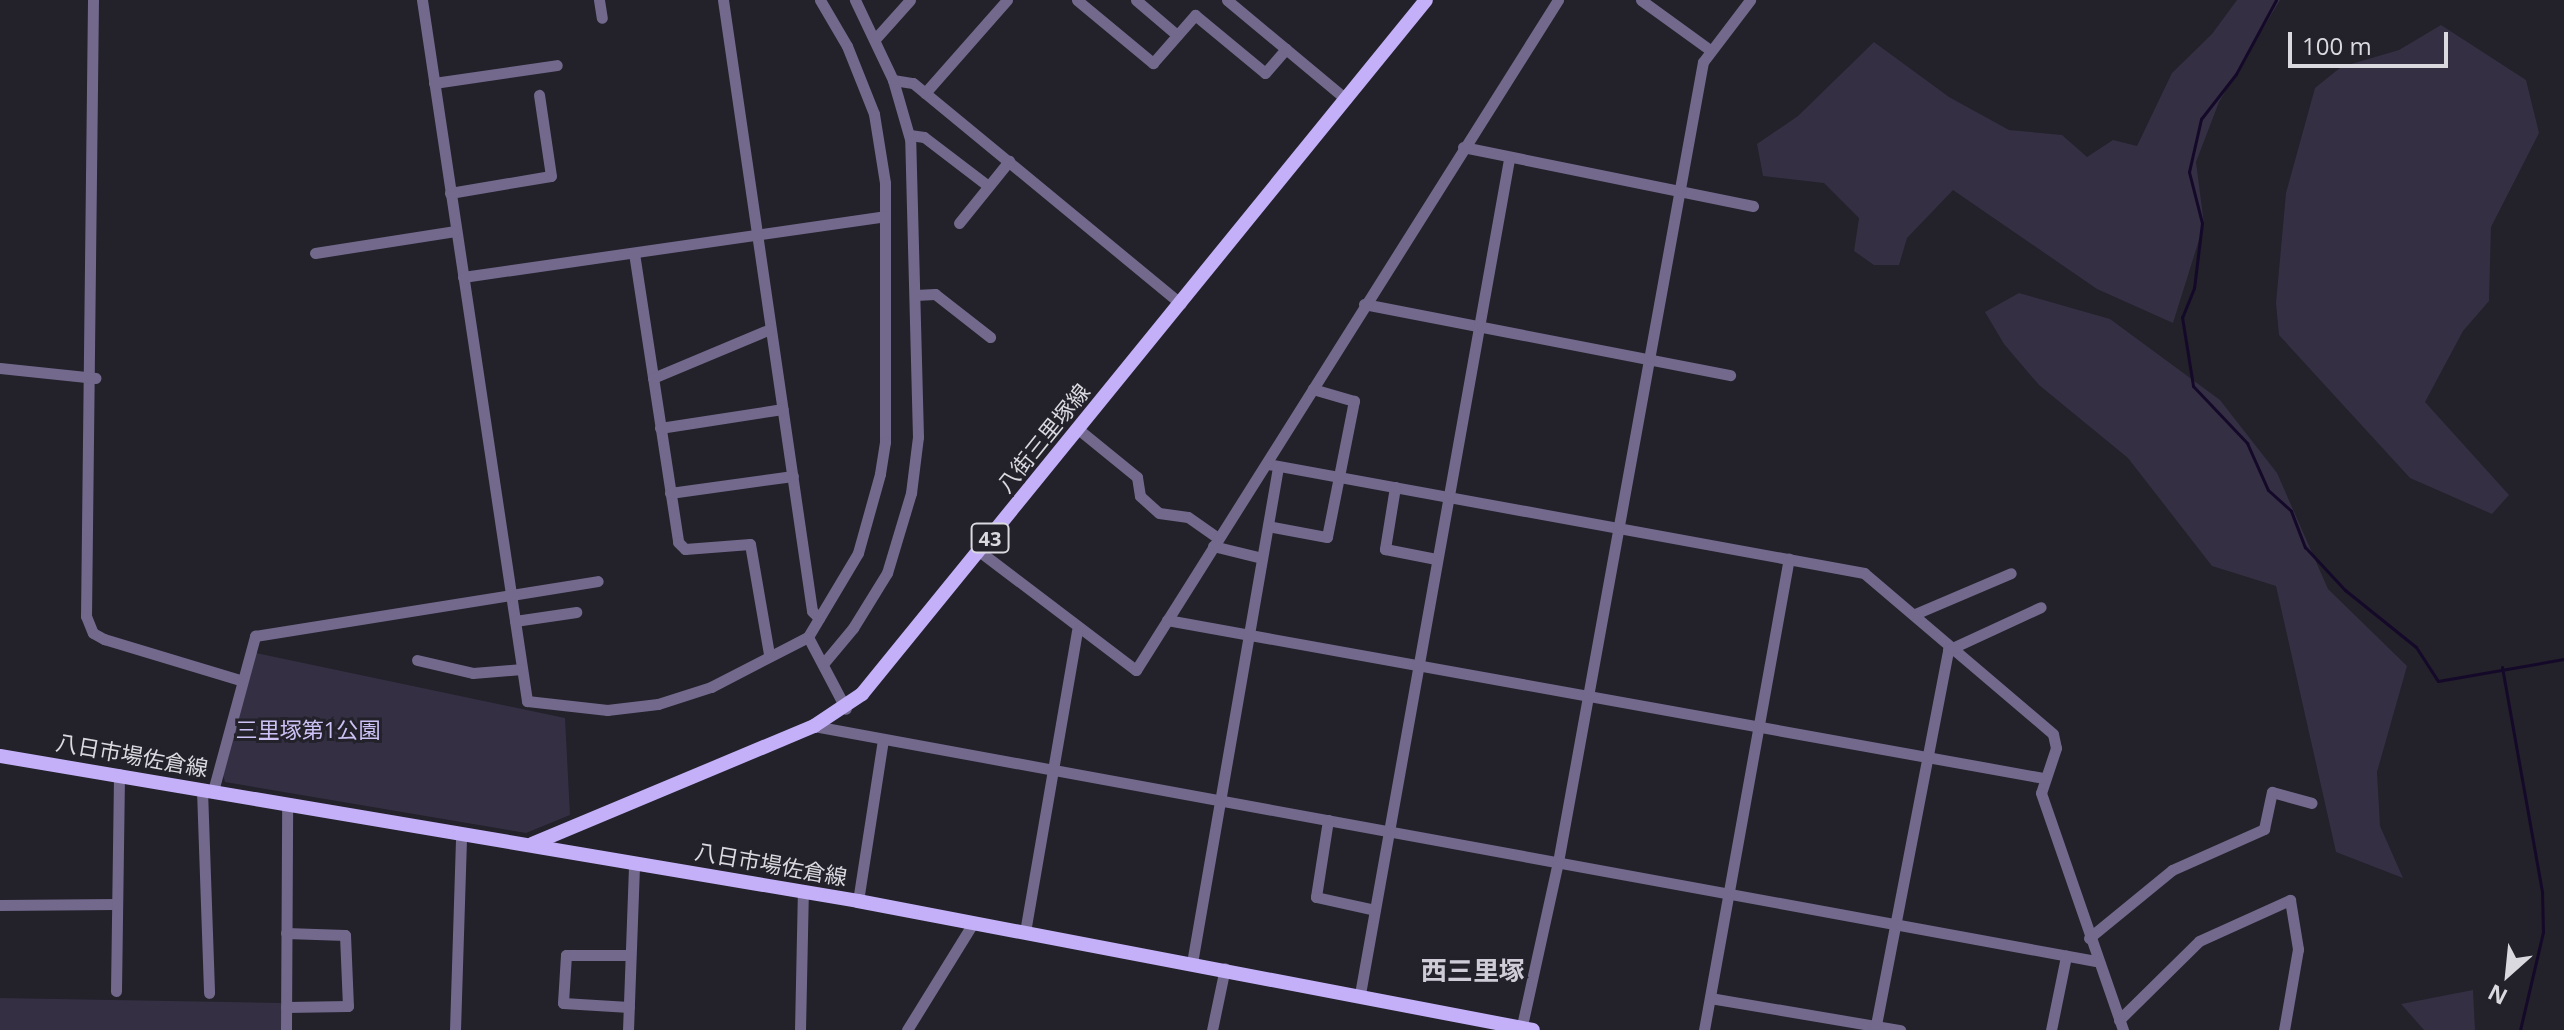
<!DOCTYPE html>
<html>
<head>
<meta charset="utf-8">
<style>
  body { margin:0 }
  #map { position:relative; width:2564px; height:1030px; overflow:hidden; background:#23212a; font-family:"Open Sans","Noto Sans JP",sans-serif }
  div>[style] { position:absolute }
  [style*='--x'] { left:calc(var(--x)*1px); top:calc(var(--y)*1px); width:calc(var(--w)*1px); rotate:calc(var(--a)*1deg) }
  .green>* { inset:0; background:#342f43 }
  .stream>* { height:3px; margin:-1.5px; padding:0 1.5px; transform-origin:1.5px; border-radius:1.5px; background:#150929 }
  .minor>* { height:11px; margin:-5.5px; padding:0 5.5px; transform-origin:5.5px; border-radius:5.5px; background:#72698c }
  .major>* { height:14px; margin:-7px; padding:0 7px; transform-origin:7px; border-radius:7px; background:#c3b0f9 }
  span { translate:-50% -50%; white-space:nowrap; text-align:center; line-height:1.15; -webkit-text-stroke:6px #23212a; paint-order:stroke }
  .shield-label span { padding:2px 6px; background:#23212a; border:2px solid; border-radius:6px; -webkit-text-stroke-width:0 }
  .shield-label { font-size:20px; color:#dad9df; font-weight:700 }
  .street-label { font-size:22px; color:#dad9df }
  .park-label { font-size:22px; color:#cec1f5 }
  .quarter-label { font-size:26px; color:#cfccd8; font-weight:700 }
  .north { position:absolute; left:2468px; top:934px; width:80px; height:80px; -webkit-text-stroke:6px #23212a; paint-order:stroke; rotate:207deg; font-size:22px; font-weight:700; line-height:32px; text-align:center; color:#dad9df }
  .north::after { content:''; display:block; margin:auto; width:28px; height:36px; background:#dad9df; clip-path:polygon(50% 0,100% 100%,50% 72%,0 100%) }
  .scale { position:absolute; left:2288px; top:32px; width:160px; height:36px; box-sizing:border-box; border:4px solid #dad9df; border-top:0; padding-left:10px; font-size:24px; line-height:28px; white-space:nowrap; color:#dad9df; -webkit-text-stroke:6px #23212a; paint-order:stroke }
</style>
</head>
<body>
<div id="map">
  <div class="green">
    <i style="clip-path:polygon(2237px 0,2280px 0,2219px 102px,2196px 162px,2204px 224px,2173px 323px,2097px 289px,1953px 190px,1907px 238px,1899px 265px,1874px 265px,1854px 251px,1859px 218px,1824px 183px,1763px 176px,1757px 144px,1798px 116px,1874px 42px,1949px 97px,2009px 130px,2062px 135px,2087px 157px,2113px 140px,2137px 146px,2172px 73px,2212px 34px)"></i>
    <i style="clip-path:polygon(2441px 25px,2526px 80px,2539px 133px,2491px 227px,2489px 301px,2463px 331px,2425px 402px,2509px 495px,2492px 514px,2410px 478px,2279px 335px,2276px 303px,2286px 193px,2315px 88px,2341px 67px,2399px 50px)"></i>
    <i style="clip-path:polygon(2019px 293px,2110px 319px,2220px 400px,2277px 473px,2328px 589px,2407px 666px,2377px 772px,2380px 826px,2403px 878px,2336px 852px,2276px 586px,2212px 566px,2128px 458px,2039px 385px,2004px 344px,1985px 312px)"></i>
    <i style="clip-path:polygon(256px 653px,565px 718px,570px 815px,526px 833px,225px 782px,223px 775px)"></i>
    <i style="clip-path:polygon(2473px 990px,2475px 1030px,2424px 1030px,2401px 1004px)"></i>
    <i style="clip-path:polygon(0 998px,281px 1003px,281px 1030px,0 1030px)"></i>
  </div>
  <div class="stream">
    <i style="--x:2276;--y:0;--w:84;--a:118.4"></i>
    <i style="--x:2236;--y:74;--w:57;--a:127.9"></i>
    <i style="--x:2201;--y:119;--w:54;--a:102.8"></i>
    <i style="--x:2189;--y:172;--w:53;--a:75.7"></i>
    <i style="--x:2202;--y:223;--w:65;--a:97"></i>
    <i style="--x:2194;--y:288;--w:31;--a:112"></i>
    <i style="--x:2182;--y:317;--w:70;--a:80.9"></i>
    <i style="--x:2193;--y:386;--w:79;--a:46.5"></i>
    <i style="--x:2247;--y:443;--w:51;--a:65.9"></i>
    <i style="--x:2268;--y:490;--w:31;--a:42"></i>
    <i style="--x:2291;--y:511;--w:39;--a:69"></i>
    <i style="--x:2305;--y:547;--w:59;--a:47.1"></i>
    <i style="--x:2345;--y:590;--w:91;--a:38.8"></i>
    <i style="--x:2416;--y:647;--w:40;--a:57.1"></i>
    <i style="--x:2438;--y:681;--w:128;--a:-9.9"></i>
    <i style="--x:2502;--y:667;--w:229;--a:79.9"></i>
    <i style="--x:2542;--y:892;--w:40;--a:88.6"></i>
    <i style="--x:2543;--y:932;--w:101;--a:103.2"></i>
  </div>
  <div class="minor">
    <i style="--x:93;--y:0;--w:616;--a:90.65"></i>
    <i style="--x:86;--y:616;--w:18;--a:68"></i>
    <i style="--x:93;--y:633;--w:13;--a:29"></i>
    <i style="--x:104;--y:639;--w:142;--a:16.8"></i>
    <i style="--x:422;--y:0;--w:709;--a:81.48"></i>
    <i style="--x:527;--y:701;--w:81;--a:6.4"></i>
    <i style="--x:607;--y:710;--w:51;--a:-6.7"></i>
    <i style="--x:658;--y:704;--w:56;--a:-17.8"></i>
    <i style="--x:711;--y:687;--w:109;--a:-27.3"></i>
    <i style="--x:599;--y:0;--w:18;--a:81"></i>
    <i style="--x:723;--y:0;--w:617;--a:81.71"></i>
    <i style="--x:812;--y:611;--w:10;--a:45"></i>
    <i style="--x:820;--y:0;--w:53;--a:59.6"></i>
    <i style="--x:847;--y:46;--w:73;--a:68.3"></i>
    <i style="--x:874;--y:114;--w:70;--a:80.9"></i>
    <i style="--x:885;--y:183;--w:259;--a:90"></i>
    <i style="--x:885;--y:442;--w:32;--a:99"></i>
    <i style="--x:880;--y:474;--w:82;--a:105.6"></i>
    <i style="--x:858;--y:553;--w:98;--a:120.8"></i>
    <i style="--x:808;--y:637;--w:81;--a:62.2"></i>
    <i style="--x:1077;--y:0;--w:99;--a:39.7"></i>
    <i style="--x:1153;--y:63;--w:64;--a:-48.8"></i>
    <i style="--x:1195;--y:15;--w:91;--a:39.6"></i>
    <i style="--x:1265;--y:73;--w:32;--a:-49"></i>
    <i style="--x:1136;--y:0;--w:54;--a:40.5"></i>
    <i style="--x:1227;--y:0;--w:155;--a:39.8"></i>
    <i style="--x:1641;--y:0;--w:85;--a:35.9"></i>
    <i style="--x:876;--y:38;--w:51;--a:-48.2"></i>
    <i style="--x:893;--y:80;--w:20;--a:9"></i>
    <i style="--x:913;--y:83;--w:347;--a:39.5"></i>
    <i style="--x:434;--y:83;--w:124;--a:-8.3"></i>
    <i style="--x:925;--y:93;--w:124;--a:-48.6"></i>
    <i style="--x:910;--y:135;--w:14;--a:8"></i>
    <i style="--x:924;--y:137;--w:81;--a:37.4"></i>
    <i style="--x:1463;--y:147;--w:296;--a:11.5"></i>
    <i style="--x:450;--y:193;--w:102;--a:-9.6"></i>
    <i style="--x:551;--y:176;--w:82;--a:-98.4"></i>
    <i style="--x:959;--y:223;--w:80;--a:-51.1"></i>
    <i style="--x:315;--y:253;--w:142;--a:-8.9"></i>
    <i style="--x:634;--y:253;--w:292;--a:81.3"></i>
    <i style="--x:678;--y:542;--w:10;--a:45"></i>
    <i style="--x:685;--y:549;--w:65;--a:-4.4"></i>
    <i style="--x:750;--y:544;--w:112;--a:80.2"></i>
    <i style="--x:463;--y:277;--w:426;--a:-8.2"></i>
    <i style="--x:915;--y:295;--w:20;--a:-3"></i>
    <i style="--x:935;--y:294;--w:70;--a:38"></i>
    <i style="--x:1364;--y:304;--w:373;--a:11"></i>
    <i style="--x:0;--y:368;--w:96;--a:6"></i>
    <i style="--x:653;--y:378;--w:127;--a:-22.7"></i>
    <i style="--x:660;--y:428;--w:124;--a:-8.8"></i>
    <i style="--x:1078;--y:429;--w:76;--a:39.1"></i>
    <i style="--x:1137;--y:477;--w:19;--a:81"></i>
    <i style="--x:1140;--y:496;--w:25;--a:42"></i>
    <i style="--x:1159;--y:513;--w:29;--a:8"></i>
    <i style="--x:1188;--y:517;--w:37;--a:35"></i>
    <i style="--x:1268;--y:464;--w:606;--a:10.36"></i>
    <i style="--x:1864;--y:573;--w:248;--a:40.4"></i>
    <i style="--x:2053;--y:734;--w:14;--a:78"></i>
    <i style="--x:2056;--y:748;--w:47;--a:108.4"></i>
    <i style="--x:2041;--y:793;--w:251;--a:70.9"></i>
    <i style="--x:1395;--y:487;--w:63;--a:99.2"></i>
    <i style="--x:1385;--y:549;--w:52;--a:11.1"></i>
    <i style="--x:670;--y:493;--w:124;--a:-7.9"></i>
    <i style="--x:1268;--y:526;--w:60;--a:10.6"></i>
    <i style="--x:1327;--y:537;--w:139;--a:-78.8"></i>
    <i style="--x:1354;--y:401;--w:43;--a:-163.7"></i>
    <i style="--x:1213;--y:546;--w:50;--a:13.8"></i>
    <i style="--x:979;--y:551;--w:197;--a:37.2"></i>
    <i style="--x:1136;--y:670;--w:792;--a:-57.8"></i>
    <i style="--x:1915;--y:614;--w:104;--a:-23.1"></i>
    <i style="--x:1167;--y:620;--w:890;--a:10.22"></i>
    <i style="--x:515;--y:621;--w:62;--a:-8.4"></i>
    <i style="--x:417;--y:660;--w:57;--a:13.1"></i>
    <i style="--x:473;--y:673;--w:49;--a:-4.7"></i>
    <i style="--x:823;--y:664;--w:47;--a:-50.2"></i>
    <i style="--x:853;--y:628;--w:65;--a:-58.3"></i>
    <i style="--x:887;--y:573;--w:84;--a:-73.3"></i>
    <i style="--x:911;--y:493;--w:56;--a:-82.9"></i>
    <i style="--x:918;--y:437;--w:298;--a:-91.5"></i>
    <i style="--x:910;--y:139;--w:61;--a:-106.1"></i>
    <i style="--x:893;--y:80;--w:89;--a:-115.4"></i>
    <i style="--x:814;--y:726;--w:1303;--a:10.39"></i>
    <i style="--x:202;--y:790;--w:203;--a:88"></i>
    <i style="--x:213;--y:791;--w:161;--a:-74.8"></i>
    <i style="--x:255;--y:636;--w:347;--a:-9.1"></i>
    <i style="--x:1328;--y:820;--w:78;--a:98.9"></i>
    <i style="--x:1316;--y:897;--w:60;--a:12.4"></i>
    <i style="--x:858;--y:901;--w:164;--a:-81.2"></i>
    <i style="--x:0;--y:905;--w:116;--a:-0.5"></i>
    <i style="--x:1025;--y:932;--w:306;--a:-80.2"></i>
    <i style="--x:286;--y:933;--w:59;--a:1.9"></i>
    <i style="--x:345;--y:935;--w:71;--a:87.6"></i>
    <i style="--x:348;--y:1006;--w:62;--a:179.1"></i>
    <i style="--x:2089;--y:938;--w:107;--a:-39.3"></i>
    <i style="--x:2172;--y:870;--w:101;--a:-24"></i>
    <i style="--x:2264;--y:829;--w:38;--a:-78"></i>
    <i style="--x:2272;--y:792;--w:41;--a:15.4"></i>
    <i style="--x:628;--y:955;--w:62;--a:180"></i>
    <i style="--x:566;--y:955;--w:48;--a:93.6"></i>
    <i style="--x:563;--y:1003;--w:66;--a:3.5"></i>
    <i style="--x:1192;--y:963;--w:503;--a:-80.16"></i>
    <i style="--x:116;--y:991;--w:217;--a:-89.2"></i>
    <i style="--x:1360;--y:994;--w:848;--a:-79.88"></i>
    <i style="--x:1710;--y:998;--w:193;--a:9.6"></i>
    <i style="--x:2119;--y:1020;--w:112;--a:-44.6"></i>
    <i style="--x:2199;--y:941;--w:100;--a:-24.3"></i>
    <i style="--x:2290;--y:900;--w:50;--a:80.7"></i>
    <i style="--x:2298;--y:949;--w:82;--a:99.8"></i>
    <i style="--x:286;--y:1030;--w:225;--a:-89.7"></i>
    <i style="--x:455;--y:1030;--w:195;--a:-88.2"></i>
    <i style="--x:628;--y:1030;--w:167;--a:-87.9"></i>
    <i style="--x:800;--y:1030;--w:138;--a:-88.8"></i>
    <i style="--x:907;--y:1030;--w:126;--a:-58.3"></i>
    <i style="--x:1212;--y:1030;--w:63;--a:-78.2"></i>
    <i style="--x:1521;--y:1030;--w:172;--a:-77.6"></i>
    <i style="--x:1558;--y:862;--w:813;--a:-79.73"></i>
    <i style="--x:1703;--y:62;--w:78;--a:-52.8"></i>
    <i style="--x:1704;--y:1030;--w:479;--a:-79.8"></i>
    <i style="--x:1875;--y:1030;--w:387;--a:-79.1"></i>
    <i style="--x:1948;--y:650;--w:102;--a:-24.8"></i>
    <i style="--x:2051;--y:1030;--w:76;--a:-78.5"></i>
  </div>
  <div class="major">
    <i style="--x:0;--y:756;--w:870;--a:9.59"></i>
    <i style="--x:858;--y:901;--w:687;--a:10.82"></i>
    <i style="--x:532;--y:844;--w:306;--a:-22.7"></i>
    <i style="--x:814;--y:726;--w:58;--a:-33.7"></i>
    <i style="--x:862;--y:694;--w:894;--a:-50.9"></i>
  </div>
  <div class="shield-label">
    <span style="left:990px;top:538px">43</span>
  </div>
  <div class="street-label">
    <span style="left:1043px;top:438px;rotate:-51deg">八街三里塚線</span>
    <span style="left:132px;top:755px;rotate:10deg">八日市場佐倉線</span>
    <span style="left:771px;top:864px;rotate:10deg">八日市場佐倉線</span>
  </div>
  <div class="park-label">
    <span style="left:308px;top:730px">三里塚第1公園</span>
  </div>
  <div class="quarter-label">
    <span style="left:1473px;top:971px">西三里塚</span>
  </div>
  <div class="north">N</div>
  <div class="scale">100 m</div>
</div>
</body>
</html>
